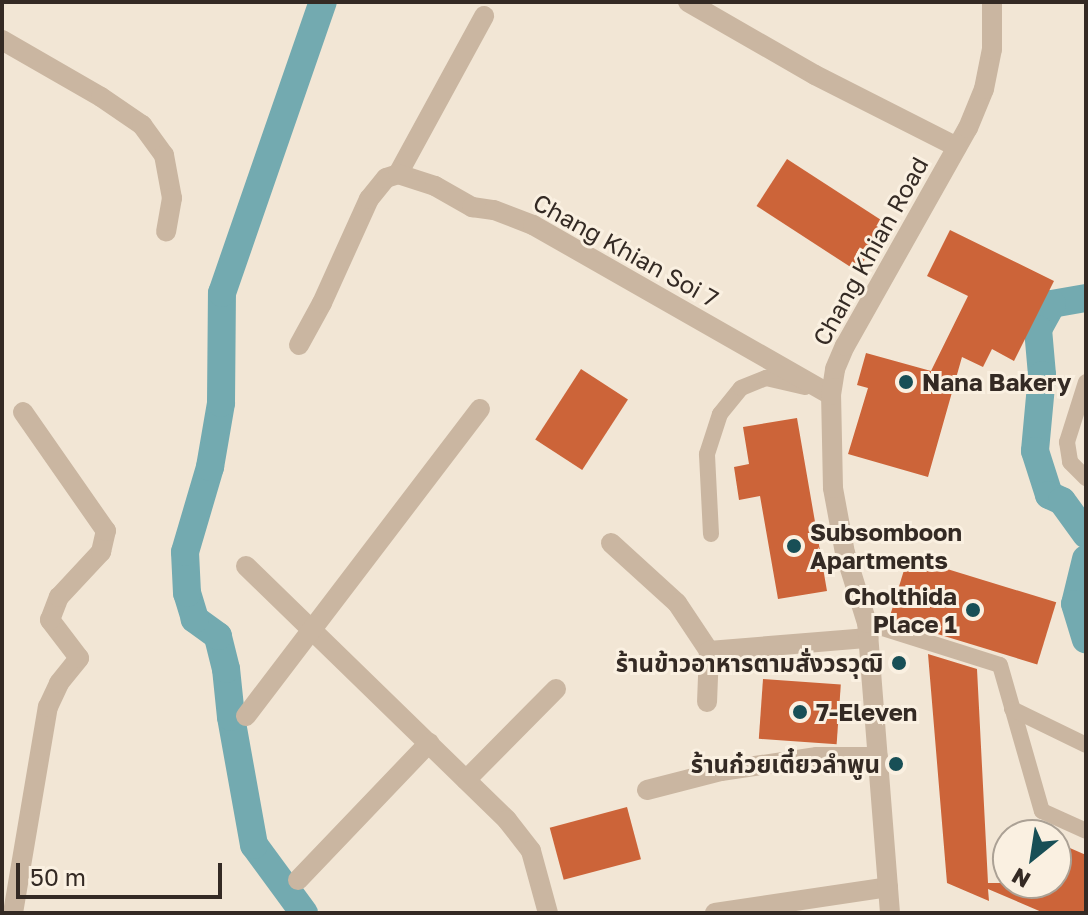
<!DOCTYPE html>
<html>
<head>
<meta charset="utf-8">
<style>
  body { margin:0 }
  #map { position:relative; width:1088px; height:915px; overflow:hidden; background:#f2e6d5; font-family:"Golos Text","Noto Sans Thai",sans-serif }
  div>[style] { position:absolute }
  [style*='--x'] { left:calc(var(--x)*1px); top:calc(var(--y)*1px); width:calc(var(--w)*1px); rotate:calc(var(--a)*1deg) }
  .canal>* { height:28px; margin:-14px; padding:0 14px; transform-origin:14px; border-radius:14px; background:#73aab0 }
  .building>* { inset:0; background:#cc6439; transform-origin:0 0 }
  .service>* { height:16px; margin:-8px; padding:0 8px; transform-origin:8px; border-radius:8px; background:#cab6a1 }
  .minor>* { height:20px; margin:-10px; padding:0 10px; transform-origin:10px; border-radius:10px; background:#cab6a1 }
  .dots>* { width:22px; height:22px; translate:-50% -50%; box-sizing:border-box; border:4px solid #faf0e1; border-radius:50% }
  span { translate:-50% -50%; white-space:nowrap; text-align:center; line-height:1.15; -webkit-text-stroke:6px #faf0e1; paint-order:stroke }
  .street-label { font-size:24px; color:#342a24 }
  .poi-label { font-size:24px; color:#342a24; font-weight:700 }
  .left { translate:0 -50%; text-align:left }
  .right { translate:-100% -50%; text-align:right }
  .frame { position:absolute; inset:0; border:4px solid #342a24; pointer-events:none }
  .north { position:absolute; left:992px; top:819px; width:80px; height:80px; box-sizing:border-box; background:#faf0e1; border:2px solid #aba195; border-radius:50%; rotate:210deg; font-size:22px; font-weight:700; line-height:32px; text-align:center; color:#342a24 }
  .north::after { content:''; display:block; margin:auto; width:28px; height:36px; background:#184f56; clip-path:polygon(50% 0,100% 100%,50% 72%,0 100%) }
  .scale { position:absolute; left:16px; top:863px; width:206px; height:36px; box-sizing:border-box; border:4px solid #342a24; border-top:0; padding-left:10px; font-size:24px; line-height:28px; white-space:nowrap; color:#342a24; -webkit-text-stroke:6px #faf0e1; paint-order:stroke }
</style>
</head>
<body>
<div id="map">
  <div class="canal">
    <i style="--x:1086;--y:298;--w:35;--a:170"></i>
    <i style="--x:1052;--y:304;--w:29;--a:119"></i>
    <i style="--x:1038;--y:329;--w:46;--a:85"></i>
    <i style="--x:1042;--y:375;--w:76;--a:95.3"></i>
    <i style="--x:1035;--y:451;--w:46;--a:72.3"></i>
    <i style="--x:1049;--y:495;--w:14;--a:25"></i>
    <i style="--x:1062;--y:501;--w:41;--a:54"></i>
    <i style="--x:1086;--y:559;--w:46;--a:103.7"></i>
    <i style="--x:1075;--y:604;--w:37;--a:73"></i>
    <i style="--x:304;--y:913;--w:84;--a:-126.3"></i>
    <i style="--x:254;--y:845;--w:130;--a:-100.2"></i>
    <i style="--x:231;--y:717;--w:48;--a:-95.9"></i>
    <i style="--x:226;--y:669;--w:34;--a:-104"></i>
    <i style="--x:218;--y:636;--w:29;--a:-144"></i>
    <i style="--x:195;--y:619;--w:27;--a:-107"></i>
    <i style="--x:187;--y:593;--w:41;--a:-92.8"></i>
    <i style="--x:185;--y:552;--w:89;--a:-73.6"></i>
    <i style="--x:210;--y:467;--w:65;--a:-80.2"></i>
    <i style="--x:221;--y:403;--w:110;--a:-89.5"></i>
    <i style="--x:222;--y:293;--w:308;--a:-70.9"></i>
  </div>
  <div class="building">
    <i style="left:787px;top:159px;width:120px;height:56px;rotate:33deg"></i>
    <i style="clip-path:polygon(950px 230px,1054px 281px,1014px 361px,992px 349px,983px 367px,962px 357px,928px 477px,848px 454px,868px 388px,857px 385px,866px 353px,931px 371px,968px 296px,927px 276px)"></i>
    <i style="left:581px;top:369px;width:56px;height:84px;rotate:33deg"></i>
    <i style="clip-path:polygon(797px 418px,827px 591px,778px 599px,760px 496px,739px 500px,734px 467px,749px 464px,743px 427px)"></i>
    <i style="left:908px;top:557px;width:155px;height:65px;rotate:17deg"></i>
    <i style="clip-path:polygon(928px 654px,977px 669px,988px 883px,1056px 883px,1056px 842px,1086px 855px,1086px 913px,1044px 913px,988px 889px,989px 901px,947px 883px)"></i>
    <i style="left:763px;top:679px;width:78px;height:60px;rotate:4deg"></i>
    <i style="left:627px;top:807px;width:54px;height:80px;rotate:75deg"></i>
  </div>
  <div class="service">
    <i style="--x:1086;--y:382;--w:63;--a:107.6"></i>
    <i style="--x:1067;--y:442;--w:20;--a:81"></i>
    <i style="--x:1070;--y:462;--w:23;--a:45"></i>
    <i style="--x:711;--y:534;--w:80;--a:-92.9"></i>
    <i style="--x:707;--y:454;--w:42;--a:-72"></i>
    <i style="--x:720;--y:414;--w:33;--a:-51"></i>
    <i style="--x:741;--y:388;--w:27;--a:-22"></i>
    <i style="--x:766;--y:378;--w:40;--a:13"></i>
    <i style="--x:867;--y:623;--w:139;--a:17.5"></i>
    <i style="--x:1000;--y:665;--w:152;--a:74"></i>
    <i style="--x:1042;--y:811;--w:48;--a:24.4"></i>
    <i style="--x:1012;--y:709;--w:82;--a:25.9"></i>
  </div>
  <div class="minor">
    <i style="--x:688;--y:2;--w:146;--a:29.9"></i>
    <i style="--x:815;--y:75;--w:159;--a:26.9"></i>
    <i style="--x:2;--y:40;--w:114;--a:29.9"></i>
    <i style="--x:101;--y:97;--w:50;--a:34.3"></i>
    <i style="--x:142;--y:125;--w:37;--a:54"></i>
    <i style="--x:164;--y:155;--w:44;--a:79.5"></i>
    <i style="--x:172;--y:198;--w:34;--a:100"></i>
    <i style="--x:398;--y:174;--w:180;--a:-61.4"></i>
    <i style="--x:299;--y:345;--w:48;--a:-61.3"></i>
    <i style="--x:322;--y:303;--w:114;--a:-65.7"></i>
    <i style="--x:369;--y:199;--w:27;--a:-51"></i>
    <i style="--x:386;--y:178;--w:13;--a:-18"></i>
    <i style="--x:398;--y:174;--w:39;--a:18"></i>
    <i style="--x:435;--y:186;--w:43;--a:29.6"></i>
    <i style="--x:472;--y:207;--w:22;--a:8"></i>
    <i style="--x:494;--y:210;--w:42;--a:21"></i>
    <i style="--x:533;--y:225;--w:343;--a:29.7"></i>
    <i style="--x:611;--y:543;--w:89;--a:42.3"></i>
    <i style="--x:677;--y:603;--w:58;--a:56.3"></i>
    <i style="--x:709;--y:651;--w:51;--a:92.2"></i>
    <i style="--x:246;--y:566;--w:364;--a:44.2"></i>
    <i style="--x:507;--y:820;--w:39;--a:52"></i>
    <i style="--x:531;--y:851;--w:64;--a:74.7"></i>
    <i style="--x:709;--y:651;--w:160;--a:-4.7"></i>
    <i style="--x:246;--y:716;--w:386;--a:-52.7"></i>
    <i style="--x:466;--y:780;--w:128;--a:-45.3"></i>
    <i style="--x:647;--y:790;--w:76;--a:-14.4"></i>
    <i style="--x:721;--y:771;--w:97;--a:-8.3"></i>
    <i style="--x:817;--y:757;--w:61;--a:0"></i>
    <i style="--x:298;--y:880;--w:190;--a:-46.3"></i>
    <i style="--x:13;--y:913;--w:209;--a:-80.4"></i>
    <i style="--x:48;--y:707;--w:26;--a:-65"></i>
    <i style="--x:59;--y:683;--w:32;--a:-51"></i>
    <i style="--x:79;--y:658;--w:48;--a:-127.3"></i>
    <i style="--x:50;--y:620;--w:25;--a:-69"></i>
    <i style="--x:59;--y:597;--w:62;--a:-47"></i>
    <i style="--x:101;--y:552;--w:22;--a:-77"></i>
    <i style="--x:106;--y:531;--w:145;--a:-124.9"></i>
    <i style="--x:715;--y:913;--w:175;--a:-8.5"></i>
    <i style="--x:890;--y:913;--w:291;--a:-94.5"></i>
    <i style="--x:867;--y:623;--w:73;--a:-107.4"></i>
    <i style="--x:845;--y:553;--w:66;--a:-100.5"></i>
    <i style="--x:833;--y:488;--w:93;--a:-91.2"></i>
    <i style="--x:831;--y:395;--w:26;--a:-81"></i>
    <i style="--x:835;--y:369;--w:25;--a:-67"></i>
    <i style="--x:845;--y:346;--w:250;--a:-60.6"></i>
    <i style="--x:968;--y:128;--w:42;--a:-67.7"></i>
    <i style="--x:984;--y:89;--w:41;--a:-78.7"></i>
    <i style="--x:992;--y:49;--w:47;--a:-90"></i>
  </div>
  <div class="dots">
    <i style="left:906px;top:382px;background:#184f56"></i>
    <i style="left:794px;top:546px;background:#184f56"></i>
    <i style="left:973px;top:610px;background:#184f56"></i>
    <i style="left:899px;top:663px;background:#184f56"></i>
    <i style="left:800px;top:712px;background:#184f56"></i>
    <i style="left:896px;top:764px;background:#184f56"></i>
  </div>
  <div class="street-label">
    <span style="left:626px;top:250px;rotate:29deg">Chang Khian Soi 7</span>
    <span style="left:870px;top:251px;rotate:-61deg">Chang Khian Road</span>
  </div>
  <div class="poi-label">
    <span class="left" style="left:922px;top:382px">Nana Bakery</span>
    <span class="left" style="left:810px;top:546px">Subsomboon<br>Apartments</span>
    <span class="right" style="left:957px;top:610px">Cholthida<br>Place 1</span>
    <span class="right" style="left:883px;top:663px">ร้านข้าวอาหารตามสั่งวรวุฒิ</span>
    <span class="left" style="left:816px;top:712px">7-Eleven</span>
    <span class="right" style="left:880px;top:764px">ร้านก๋วยเตี๋ยวลำพูน</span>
  </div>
  <div class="frame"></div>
  <div class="north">N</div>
  <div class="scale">50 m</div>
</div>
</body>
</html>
